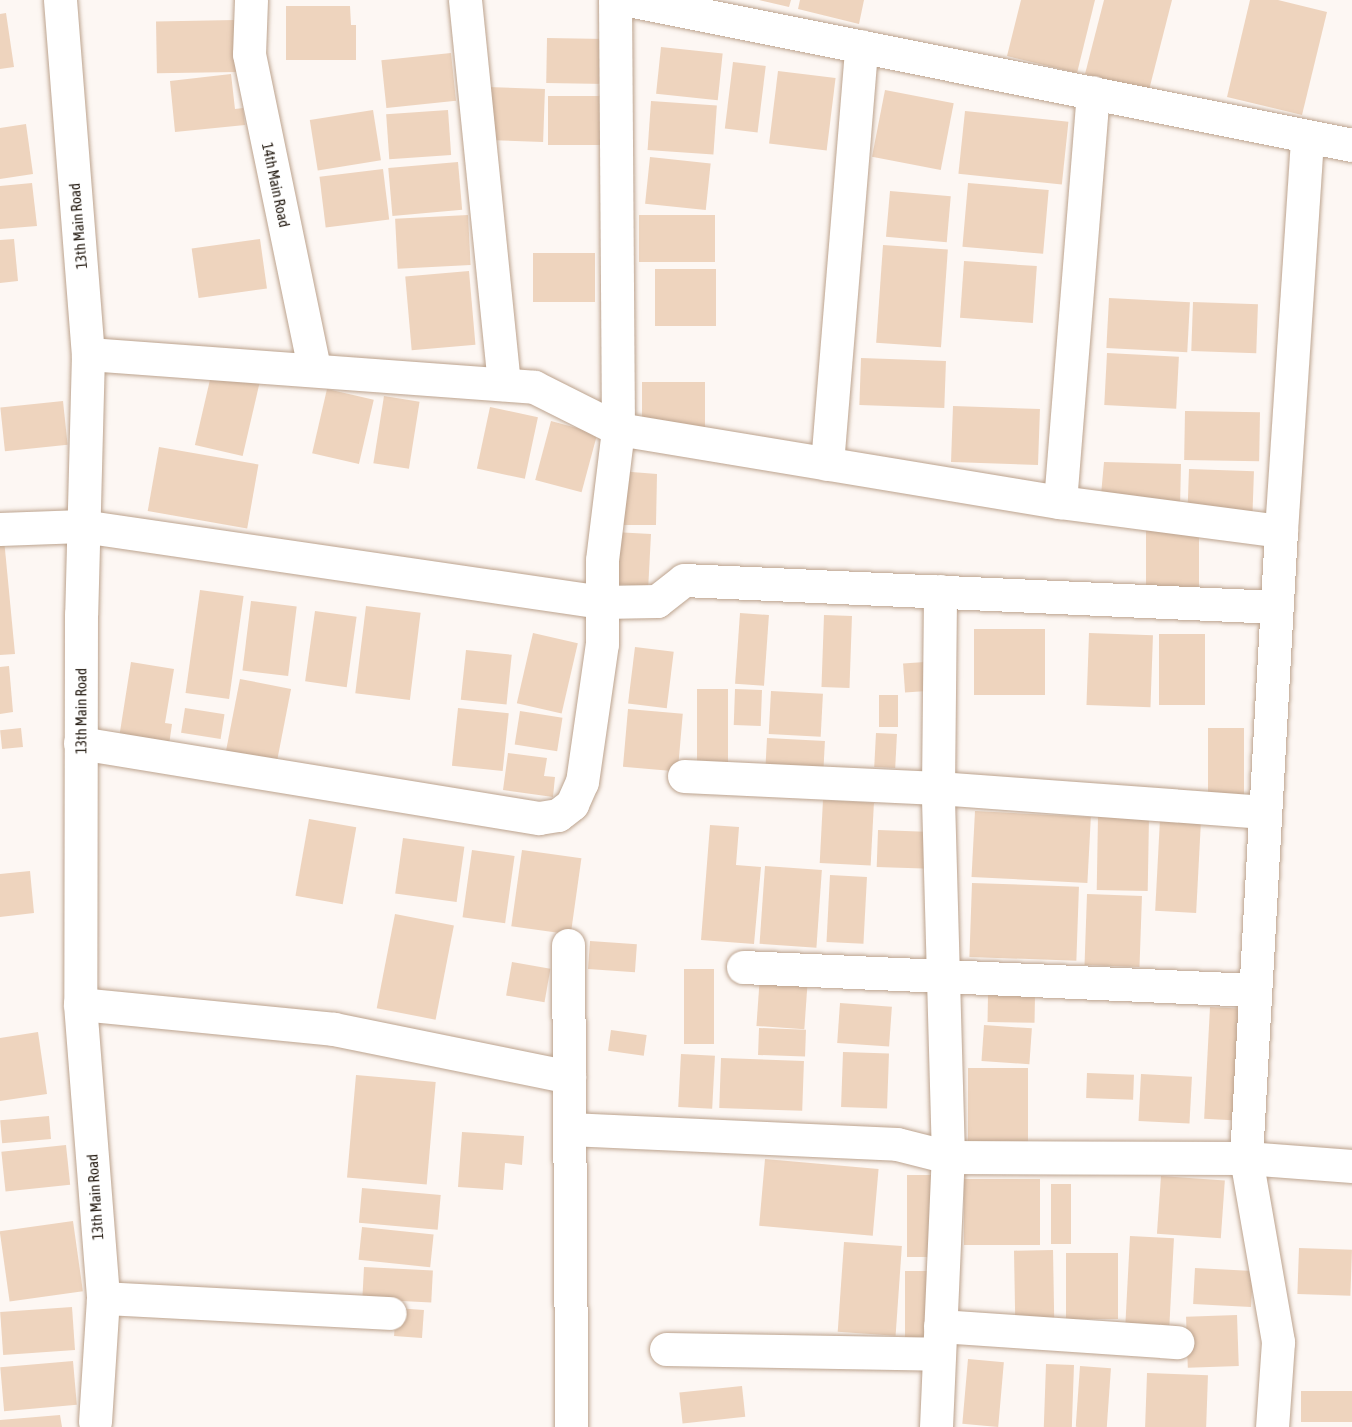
<!DOCTYPE html>
<html>
<head>
<meta charset="utf-8">
<style>
  body { margin:0 }
  #map { position:relative; width:1352px; height:1427px; overflow:hidden; background:#fdf7f3; font-family:"Asap Condensed",sans-serif }
  div>[style] { position:absolute }
  [style*='--x'] { left:calc(var(--x)*1px); top:calc(var(--y)*1px); width:calc(var(--w)*1px); rotate:calc(var(--a)*1deg) }
  .building>* { inset:0; background:#eed4be; transform-origin:0 0 }
  .roads { filter:drop-shadow(0 0 2px #bca38e) drop-shadow(0 0 2px #bca38e) }
  .minor>* { height:33px; margin:-16.5px; padding:0 16.5px; transform-origin:16.5px; border-radius:16.5px; background:#fff }
  span { translate:-50% -50%; white-space:nowrap; text-align:center; line-height:1.15; -webkit-text-stroke:5px #fff; paint-order:stroke }
  .street-label { font-size:15px; color:#292017 }
</style>
</head>
<body>
<div id="map">
  <div class="building">
    <i style="clip-path:polygon(759px 0,791px 0,789px 7px)"></i>
    <i style="clip-path:polygon(800px 0,864px 0,859px 24px,798px 9px)"></i>
    <i style="clip-path:polygon(1021px 0,1095px 0,1077px 73px,1007px 56px)"></i>
    <i style="clip-path:polygon(1104px 0,1172px 0,1149px 90px,1085px 74px)"></i>
    <i style="clip-path:polygon(1250px 0,1278px 0,1327px 12px,1302px 115px,1227px 97px)"></i>
    <i style="clip-path:polygon(286px 6px,350px 6px,351px 25px,356px 25px,356px 60px,286px 60px)"></i>
    <i style="clip-path:polygon(6px 13px,14px 67px,0 69px,0 14px)"></i>
    <i style="left:235px;top:20px;width:52px;height:79px;rotate:89deg"></i>
    <i style="left:547px;top:38px;width:60px;height:45px;rotate:1deg"></i>
    <i style="left:661px;top:47px;width:62px;height:47px;rotate:6deg"></i>
    <i style="left:451px;top:53px;width:48px;height:70px;rotate:84deg"></i>
    <i style="left:733px;top:62px;width:33px;height:67px;rotate:7deg"></i>
    <i style="left:778px;top:71px;width:58px;height:73px;rotate:7deg"></i>
    <i style="clip-path:polygon(231px 74px,235px 109px,243px 108px,245px 125px,175px 132px,170px 81px)"></i>
    <i style="left:488px;top:87px;width:57px;height:53px;rotate:2deg"></i>
    <i style="left:885px;top:90px;width:70px;height:68px;rotate:11deg"></i>
    <i style="left:548px;top:96px;width:56px;height:49px"></i>
    <i style="left:651px;top:101px;width:66px;height:49px;rotate:4deg"></i>
    <i style="left:373px;top:110px;width:51px;height:64px;rotate:81deg"></i>
    <i style="left:448px;top:110px;width:45px;height:62px;rotate:86deg"></i>
    <i style="left:965px;top:111px;width:104px;height:63px;rotate:6deg"></i>
    <i style="clip-path:polygon(26px 124px,33px 174px,0 179px,0 128px)"></i>
    <i style="left:650px;top:157px;width:61px;height:47px;rotate:6deg"></i>
    <i style="left:458px;top:162px;width:48px;height:70px;rotate:85deg"></i>
    <i style="left:383px;top:169px;width:51px;height:64px;rotate:83deg"></i>
    <i style="clip-path:polygon(32px 183px,37px 226px,0 229px,0 186px)"></i>
    <i style="left:968px;top:183px;width:81px;height:64px;rotate:5deg"></i>
    <i style="left:890px;top:191px;width:61px;height:46px;rotate:5deg"></i>
    <i style="left:468px;top:215px;width:50px;height:73px;rotate:87deg"></i>
    <i style="left:639px;top:215px;width:76px;height:47px"></i>
    <i style="clip-path:polygon(14px 239px,18px 281px,0 283px,0 240px)"></i>
    <i style="left:260px;top:239px;width:50px;height:69px;rotate:82deg"></i>
    <i style="left:883px;top:245px;width:65px;height:98px;rotate:4deg"></i>
    <i style="left:533px;top:253px;width:62px;height:49px"></i>
    <i style="left:964px;top:261px;width:73px;height:57px;rotate:4deg"></i>
    <i style="left:655px;top:269px;width:61px;height:57px"></i>
    <i style="left:469px;top:271px;width:74px;height:64px;rotate:85deg"></i>
    <i style="left:1109px;top:298px;width:81px;height:50px;rotate:3deg"></i>
    <i style="left:1193px;top:302px;width:65px;height:49px;rotate:2deg"></i>
    <i style="left:1107px;top:353px;width:72px;height:52px;rotate:3deg"></i>
    <i style="left:861px;top:358px;width:85px;height:47px;rotate:2deg"></i>
    <i style="left:212px;top:371px;width:49px;height:76px;rotate:13deg"></i>
    <i style="left:642px;top:382px;width:63px;height:46px"></i>
    <i style="left:327px;top:389px;width:48px;height:66px;rotate:13deg"></i>
    <i style="left:384px;top:396px;width:36px;height:68px;rotate:9deg"></i>
    <i style="left:63px;top:401px;width:44px;height:63px;rotate:84deg"></i>
    <i style="left:953px;top:406px;width:87px;height:56px;rotate:2deg"></i>
    <i style="left:490px;top:407px;width:49px;height:63px;rotate:12deg"></i>
    <i style="left:1185px;top:411px;width:75px;height:49px;rotate:1deg"></i>
    <i style="left:551px;top:421px;width:48px;height:61px;rotate:15deg"></i>
    <i style="left:159px;top:447px;width:101px;height:65px;rotate:10deg"></i>
    <i style="clip-path:polygon(1104px 462px,1181px 464px,1180px 508px,1101px 495px)"></i>
    <i style="left:1189px;top:469px;width:65px;height:45px;rotate:2deg"></i>
    <i style="clip-path:polygon(619px 471px,657px 474px,656px 525px,611px 525px)"></i>
    <i style="left:1146px;top:530px;width:53px;height:70px"></i>
    <i style="left:651px;top:534px;width:52px;height:37px;rotate:93deg"></i>
    <i style="clip-path:polygon(0 539px,4px 539px,15px 654px,0 655px)"></i>
    <i style="left:200px;top:590px;width:44px;height:104px;rotate:8deg"></i>
    <i style="left:251px;top:601px;width:46px;height:70px;rotate:7deg"></i>
    <i style="left:366px;top:606px;width:55px;height:88px;rotate:7deg"></i>
    <i style="left:315px;top:611px;width:42px;height:71px;rotate:8deg"></i>
    <i style="left:740px;top:613px;width:29px;height:71px;rotate:4deg"></i>
    <i style="left:824px;top:615px;width:28px;height:72px;rotate:2deg"></i>
    <i style="left:974px;top:629px;width:71px;height:66px"></i>
    <i style="left:533px;top:633px;width:46px;height:72px;rotate:13deg"></i>
    <i style="left:1089px;top:633px;width:64px;height:72px;rotate:2deg"></i>
    <i style="left:1159px;top:634px;width:46px;height:71px"></i>
    <i style="left:635px;top:647px;width:39px;height:57px;rotate:7deg"></i>
    <i style="left:466px;top:650px;width:46px;height:50px;rotate:6deg"></i>
    <i style="clip-path:polygon(131px 662px,174px 669px,165px 723px,172px 724px,169px 745px,119px 738px)"></i>
    <i style="left:925px;top:662px;width:29px;height:22px;rotate:86deg"></i>
    <i style="clip-path:polygon(9px 666px,13px 712px,0 714px,0 667px)"></i>
    <i style="left:240px;top:679px;width:52px;height:75px;rotate:11deg"></i>
    <i style="left:697px;top:689px;width:31px;height:73px"></i>
    <i style="left:735px;top:689px;width:27px;height:36px;rotate:2deg"></i>
    <i style="left:771px;top:691px;width:52px;height:43px;rotate:3deg"></i>
    <i style="left:879px;top:695px;width:19px;height:32px"></i>
    <i style="left:185px;top:708px;width:40px;height:25px;rotate:9deg"></i>
    <i style="left:458px;top:708px;width:51px;height:58px;rotate:6deg"></i>
    <i style="left:628px;top:709px;width:55px;height:58px;rotate:5deg"></i>
    <i style="left:520px;top:711px;width:43px;height:34px;rotate:9deg"></i>
    <i style="left:21px;top:728px;width:19px;height:21px;rotate:84deg"></i>
    <i style="left:1208px;top:728px;width:36px;height:70px"></i>
    <i style="left:876px;top:733px;width:21px;height:34px;rotate:3deg"></i>
    <i style="left:767px;top:738px;width:58px;height:32px;rotate:3deg"></i>
    <i style="clip-path:polygon(508px 753px,547px 758px,544px 776px,555px 777px,553px 797px,503px 790px)"></i>
    <i style="left:823px;top:800px;width:51px;height:63px;rotate:3deg"></i>
    <i style="left:975px;top:811px;width:116px;height:66px;rotate:3deg"></i>
    <i style="left:1098px;top:816px;width:51px;height:74px;rotate:1deg"></i>
    <i style="left:309px;top:819px;width:48px;height:78px;rotate:10deg"></i>
    <i style="left:1160px;top:819px;width:41px;height:92px;rotate:3deg"></i>
    <i style="clip-path:polygon(710px 825px,739px 827px,736px 865px,761px 867px,754px 944px,701px 940px)"></i>
    <i style="left:878px;top:830px;width:54px;height:37px;rotate:2deg"></i>
    <i style="left:403px;top:838px;width:62px;height:56px;rotate:8deg"></i>
    <i style="left:472px;top:850px;width:43px;height:68px;rotate:8deg"></i>
    <i style="left:522px;top:850px;width:60px;height:77px;rotate:8deg"></i>
    <i style="left:765px;top:866px;width:57px;height:78px;rotate:4deg"></i>
    <i style="clip-path:polygon(30px 871px,34px 913px,0 917px,0 874px)"></i>
    <i style="left:830px;top:875px;width:37px;height:67px;rotate:3deg"></i>
    <i style="left:972px;top:883px;width:107px;height:74px;rotate:2deg"></i>
    <i style="left:1087px;top:894px;width:55px;height:71px;rotate:2deg"></i>
    <i style="left:395px;top:914px;width:60px;height:96px;rotate:11deg"></i>
    <i style="left:590px;top:941px;width:47px;height:28px;rotate:4deg"></i>
    <i style="left:512px;top:962px;width:39px;height:34px;rotate:10deg"></i>
    <i style="left:684px;top:969px;width:30px;height:75px"></i>
    <i style="left:760px;top:975px;width:48px;height:51px;rotate:4deg"></i>
    <i style="left:988px;top:995px;width:47px;height:27px;rotate:1deg"></i>
    <i style="left:840px;top:1003px;width:52px;height:40px;rotate:4deg"></i>
    <i style="left:1210px;top:1007px;width:33px;height:112px;rotate:3deg"></i>
    <i style="left:984px;top:1025px;width:48px;height:36px;rotate:4deg"></i>
    <i style="left:759px;top:1028px;width:47px;height:27px;rotate:2deg"></i>
    <i style="left:611px;top:1030px;width:36px;height:21px;rotate:8deg"></i>
    <i style="clip-path:polygon(38px 1032px,47px 1094px,0 1101px,0 1038px)"></i>
    <i style="left:843px;top:1052px;width:46px;height:55px;rotate:2deg"></i>
    <i style="left:681px;top:1054px;width:34px;height:53px;rotate:3deg"></i>
    <i style="left:721px;top:1058px;width:83px;height:50px;rotate:2deg"></i>
    <i style="left:968px;top:1068px;width:60px;height:77px"></i>
    <i style="left:1087px;top:1073px;width:47px;height:25px;rotate:2deg"></i>
    <i style="left:1141px;top:1074px;width:51px;height:47px;rotate:3deg"></i>
    <i style="left:356px;top:1075px;width:80px;height:103px;rotate:5deg"></i>
    <i style="left:49px;top:1116px;width:23px;height:49px;rotate:85deg"></i>
    <i style="clip-path:polygon(462px 1132px,524px 1136px,522px 1165px,505px 1163px,503px 1190px,458px 1187px)"></i>
    <i style="left:66px;top:1145px;width:40px;height:65px;rotate:84deg"></i>
    <i style="left:765px;top:1159px;width:114px;height:67px;rotate:5deg"></i>
    <i style="left:907px;top:1175px;width:26px;height:82px"></i>
    <i style="left:1161px;top:1176px;width:64px;height:58px;rotate:4deg"></i>
    <i style="left:964px;top:1179px;width:76px;height:66px"></i>
    <i style="left:1051px;top:1184px;width:20px;height:60px"></i>
    <i style="left:362px;top:1188px;width:79px;height:35px;rotate:5deg"></i>
    <i style="left:73px;top:1221px;width:71px;height:74px;rotate:82deg"></i>
    <i style="left:362px;top:1227px;width:72px;height:33px;rotate:6deg"></i>
    <i style="left:1130px;top:1236px;width:44px;height:87px;rotate:3deg"></i>
    <i style="left:844px;top:1242px;width:58px;height:90px;rotate:4deg"></i>
    <i style="left:1299px;top:1248px;width:53px;height:46px;rotate:2deg"></i>
    <i style="left:1053px;top:1250px;width:75px;height:39px;rotate:89deg"></i>
    <i style="left:1066px;top:1253px;width:52px;height:66px"></i>
    <i style="left:364px;top:1267px;width:69px;height:32px;rotate:3deg"></i>
    <i style="left:1195px;top:1268px;width:58px;height:36px;rotate:3deg"></i>
    <i style="left:905px;top:1271px;width:28px;height:67px"></i>
    <i style="left:72px;top:1307px;width:43px;height:72px;rotate:86deg"></i>
    <i style="left:396px;top:1308px;width:28px;height:28px;rotate:4deg"></i>
    <i style="left:1237px;top:1315px;width:51px;height:51px;rotate:88deg"></i>
    <i style="left:968px;top:1359px;width:36px;height:65px;rotate:5deg"></i>
    <i style="left:73px;top:1361px;width:44px;height:73px;rotate:85deg"></i>
    <i style="left:1046px;top:1364px;width:28px;height:63px;rotate:2deg"></i>
    <i style="left:1080px;top:1366px;width:31px;height:61px;rotate:4deg"></i>
    <i style="left:1147px;top:1373px;width:61px;height:54px;rotate:2deg"></i>
    <i style="left:742px;top:1386px;width:31px;height:63px;rotate:84deg"></i>
    <i style="left:1352px;top:1391px;width:31px;height:51px;rotate:90deg"></i>
    <i style="clip-path:polygon(60px 1415px,62px 1427px,0 1427px,0 1420px)"></i>
  </div>
  <div class="roads">
    <div class="minor">
      <i style="--x:60;--y:0;--w:355;--a:85.5"></i>
      <i style="--x:88;--y:354;--w:260;--a:91.5"></i>
      <i style="--x:81;--y:614;--w:390;--a:90.1"></i>
      <i style="--x:80;--y:1004;--w:295;--a:85.5"></i>
      <i style="--x:103;--y:1298;--w:124;--a:93.7"></i>
      <i style="--x:251;--y:0;--w:54;--a:92.1"></i>
      <i style="--x:249;--y:54;--w:321;--a:78.3"></i>
      <i style="--x:465;--y:0;--w:386;--a:84.2"></i>
      <i style="--x:629;--y:0;--w:737;--a:11.34"></i>
      <i style="--x:88;--y:354;--w:447;--a:4.2"></i>
      <i style="--x:534;--y:387;--w:94;--a:26.6"></i>
      <i style="--x:618;--y:429;--w:448;--a:9.4"></i>
      <i style="--x:1060;--y:502;--w:223;--a:7.5"></i>
      <i style="--x:1281;--y:531;--w:628;--a:93.2"></i>
      <i style="--x:1246;--y:1158;--w:106;--a:4.3"></i>
      <i style="--x:827;--y:464;--w:419;--a:-85.3"></i>
      <i style="--x:1060;--y:502;--w:411;--a:-85.4"></i>
      <i style="--x:0;--y:529;--w:82;--a:-2.1"></i>
      <i style="--x:82;--y:526;--w:526;--a:8.32"></i>
      <i style="--x:602;--y:602;--w:55;--a:-1"></i>
      <i style="--x:657;--y:601;--w:34;--a:-38"></i>
      <i style="--x:684;--y:580;--w:593;--a:2.61"></i>
      <i style="--x:1281;--y:531;--w:393;--a:-86.2"></i>
      <i style="--x:80;--y:743;--w:465;--a:9.3"></i>
      <i style="--x:539;--y:818;--w:19;--a:-9"></i>
      <i style="--x:558;--y:815;--w:18;--a:-38"></i>
      <i style="--x:572;--y:804;--w:24;--a:-66"></i>
      <i style="--x:582;--y:782;--w:139;--a:-81.8"></i>
      <i style="--x:602;--y:644;--w:84;--a:-90"></i>
      <i style="--x:602;--y:560;--w:132;--a:-83"></i>
      <i style="--x:618;--y:429;--w:429;--a:-90.4"></i>
      <i style="--x:684;--y:776;--w:254;--a:2.7"></i>
      <i style="--x:938;--y:788;--w:327;--a:4.2"></i>
      <i style="--x:568;--y:945;--w:482;--a:89.6"></i>
      <i style="--x:743;--y:967;--w:512;--a:2.58"></i>
      <i style="--x:80;--y:1004;--w:255;--a:5.6"></i>
      <i style="--x:334;--y:1029;--w:240;--a:11.5"></i>
      <i style="--x:569;--y:1129;--w:328;--a:2.6"></i>
      <i style="--x:897;--y:1144;--w:53;--a:14.3"></i>
      <i style="--x:948;--y:1157;--w:298;--a:0.2"></i>
      <i style="--x:1246;--y:1158;--w:187;--a:80.1"></i>
      <i style="--x:1278;--y:1342;--w:85;--a:94"></i>
      <i style="--x:103;--y:1298;--w:287;--a:3"></i>
      <i style="--x:940;--y:1326;--w:238;--a:3.9"></i>
      <i style="--x:666;--y:1349;--w:273;--a:1"></i>
      <i style="--x:936;--y:1427;--w:270;--a:-87.5"></i>
      <i style="--x:948;--y:1157;--w:369;--a:-91.6"></i>
      <i style="--x:938;--y:788;--w:197;--a:-89.4"></i>
    </div>
  </div>
  <div class="street-label">
    <span style="left:276px;top:185px;rotate:78deg">14th Main Road</span>
    <span style="left:78px;top:226px;rotate:-95deg">13th Main Road</span>
    <span style="left:81px;top:711px;rotate:-90deg">13th Main Road</span>
    <span style="left:95px;top:1197px;rotate:-94deg">13th Main Road</span>
  </div>
</div>
</body>
</html>
